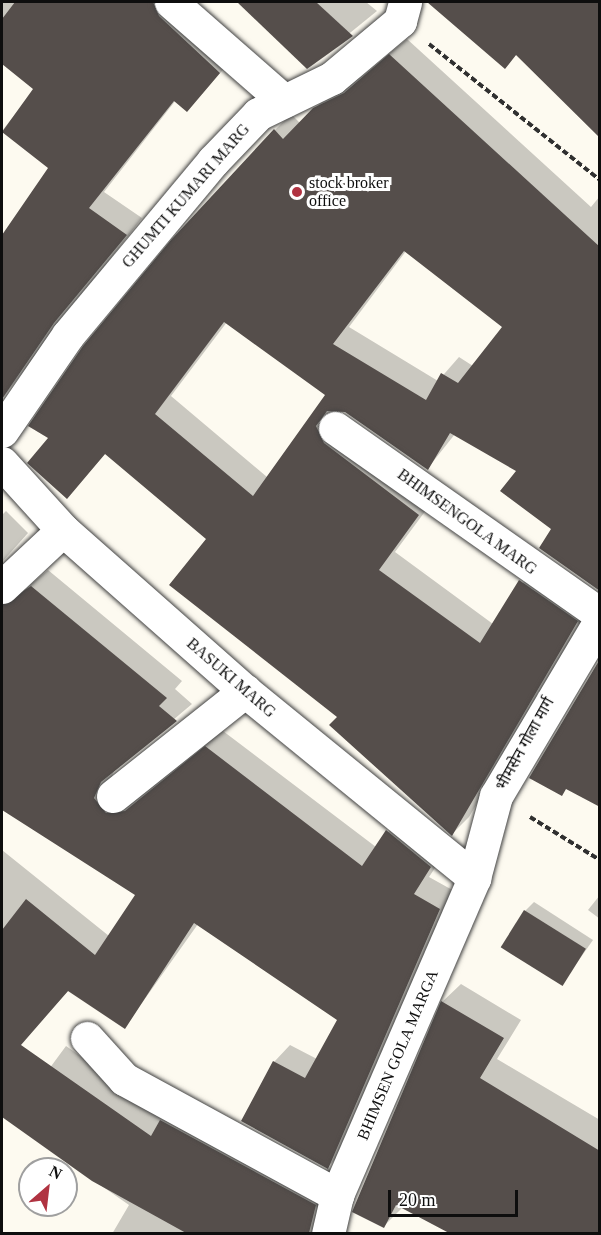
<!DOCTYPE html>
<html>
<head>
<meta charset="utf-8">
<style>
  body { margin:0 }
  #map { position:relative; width:601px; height:1235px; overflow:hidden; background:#fdfaf0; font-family:"Times New Roman","Noto Sans Devanagari",serif }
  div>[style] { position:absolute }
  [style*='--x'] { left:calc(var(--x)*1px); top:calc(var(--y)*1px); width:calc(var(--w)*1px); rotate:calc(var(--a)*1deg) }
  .shadow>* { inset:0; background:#0003 }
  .building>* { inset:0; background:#554e4b; transform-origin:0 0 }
  .path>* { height:4px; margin-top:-2px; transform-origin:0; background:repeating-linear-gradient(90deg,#303030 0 6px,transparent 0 9px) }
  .roads { filter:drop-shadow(0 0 2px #414141) drop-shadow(0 0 2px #414141) }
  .street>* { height:33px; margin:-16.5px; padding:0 16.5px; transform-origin:16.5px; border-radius:16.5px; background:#fff }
  .dots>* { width:16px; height:16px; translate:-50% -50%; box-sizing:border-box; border:3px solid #fff; border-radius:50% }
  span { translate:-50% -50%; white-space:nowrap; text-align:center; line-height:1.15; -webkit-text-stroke:6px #fff; paint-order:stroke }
  .poi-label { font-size:16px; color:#0e0e0e }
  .left { translate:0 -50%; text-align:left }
  .street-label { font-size:16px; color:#0e0e0e }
  .frame { position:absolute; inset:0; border:3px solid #0e0e0e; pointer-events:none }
  .north { position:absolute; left:18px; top:1157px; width:60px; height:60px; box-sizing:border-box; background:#fff; border:2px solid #9f9f9f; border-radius:50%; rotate:28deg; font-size:16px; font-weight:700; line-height:24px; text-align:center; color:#0e0e0e }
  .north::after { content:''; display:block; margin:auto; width:21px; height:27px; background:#b03341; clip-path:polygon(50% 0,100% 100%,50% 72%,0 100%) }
  .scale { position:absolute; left:388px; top:1190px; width:130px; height:27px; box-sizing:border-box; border:3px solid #0e0e0e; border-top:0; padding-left:8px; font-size:18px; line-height:21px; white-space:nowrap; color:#0e0e0e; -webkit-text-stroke:4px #fff; paint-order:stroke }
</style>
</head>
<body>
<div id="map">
  <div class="shadow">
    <i style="clip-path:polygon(2px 2px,176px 2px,235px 56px,202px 94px,176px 100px,104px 192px,142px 218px,2px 399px,2px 238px,50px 168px,2px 131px,35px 89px,2px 62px)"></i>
    <i style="clip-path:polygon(239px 2px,366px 2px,377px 11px,308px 67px)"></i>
    <i style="clip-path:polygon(429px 2px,600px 2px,600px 136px,517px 54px,505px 67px)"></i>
    <i style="clip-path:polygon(evenodd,407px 39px,591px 207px,600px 196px,600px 591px,541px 548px,553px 528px,518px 471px,455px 434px,428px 468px,346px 411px,333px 410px,340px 426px,435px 498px,395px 552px,493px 624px,537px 564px,594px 604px,469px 817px,452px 834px,339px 717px,209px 539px,106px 453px,67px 497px,50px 438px,275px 130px,291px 114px,300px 123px,332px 92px,362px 76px,407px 39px,406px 251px,504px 327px,473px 366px,459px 357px,438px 381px,349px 327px,406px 251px,407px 39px,227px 322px,327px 394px,267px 477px,171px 396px,227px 322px)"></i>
    <i style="clip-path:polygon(6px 511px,28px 533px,2px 562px,2px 515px)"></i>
    <i style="clip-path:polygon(2px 569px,5px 584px,25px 589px,48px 570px,182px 681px,175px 689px,192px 704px,115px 769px,110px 781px,133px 799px,223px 731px,376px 847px,403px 815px,447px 850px,429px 877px,456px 892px,344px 1150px,328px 1167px,274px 1062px,290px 1045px,317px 1059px,339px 1019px,198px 924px,125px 1027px,69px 990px,20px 1044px,11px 1036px,2px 1048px,2px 850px,109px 936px,137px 894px,2px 808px)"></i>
    <i style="clip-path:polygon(600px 895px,600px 919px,588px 910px)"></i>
    <i style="clip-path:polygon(534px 902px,593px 940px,562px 984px,525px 911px)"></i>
    <i style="clip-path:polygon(461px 984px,521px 1020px,497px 1059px,600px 1120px,600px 1234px,452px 1234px,403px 1207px,384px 1226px,354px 1211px,442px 1002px)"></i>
    <i style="clip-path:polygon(66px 1046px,166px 1116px,333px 1186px,315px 1234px,112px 1234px,129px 1205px,10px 1122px)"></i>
  </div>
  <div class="building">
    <i style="clip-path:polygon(15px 2px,153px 2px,159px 16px,220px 73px,187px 112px,174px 101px,89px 208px,127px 235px,54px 323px,2px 399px,2px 235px,48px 168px,2px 132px,33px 89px,2px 64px,2px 19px)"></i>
    <i style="clip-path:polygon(237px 2px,316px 2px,353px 36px,307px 69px)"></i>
    <i style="clip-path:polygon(427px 2px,600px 2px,600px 138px,516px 55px,505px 69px)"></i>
    <i style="clip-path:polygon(evenodd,389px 54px,600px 247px,600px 591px,539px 548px,551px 529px,500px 491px,516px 471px,450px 433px,428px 470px,345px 412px,327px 411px,316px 426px,324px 443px,419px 515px,379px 570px,480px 643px,519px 580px,578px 621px,452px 836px,329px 725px,337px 717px,169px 585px,206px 539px,105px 454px,67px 499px,27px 463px,48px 438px,28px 426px,83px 346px,171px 240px,274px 129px,283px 139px,313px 108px,344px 93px,389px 54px,404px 251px,502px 327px,458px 383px,441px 373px,426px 400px,333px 344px,404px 251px,389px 54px,224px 322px,325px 395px,253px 496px,155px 414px,224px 322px)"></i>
    <i style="clip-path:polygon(31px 586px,167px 698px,159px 706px,177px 721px,101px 782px,94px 798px,106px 813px,125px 811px,205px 746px,362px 866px,386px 830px,431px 867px,414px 894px,440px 909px,328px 1169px,241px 1121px,273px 1061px,305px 1078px,337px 1020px,194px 923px,125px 1029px,68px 991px,21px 1045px,151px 1136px,160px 1120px,316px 1205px,309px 1233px,186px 1233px,92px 1181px,2px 1117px,2px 930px,26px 899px,95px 955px,135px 895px,2px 810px,2px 605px)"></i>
    <i style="clip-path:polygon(600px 659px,600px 807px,566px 789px,562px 796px,529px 778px)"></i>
    <i style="left:524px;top:910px;width:73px;height:44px;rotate:32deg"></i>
    <i style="clip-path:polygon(441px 1001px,504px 1038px,480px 1078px,600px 1151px,600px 1233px,449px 1233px,396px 1205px,384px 1228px,352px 1212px)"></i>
  </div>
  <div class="path">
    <i style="--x:429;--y:44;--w:218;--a:38.5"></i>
    <i style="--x:530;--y:817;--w:82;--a:31.6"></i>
  </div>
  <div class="roads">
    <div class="street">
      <i style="--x:171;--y:2;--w:150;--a:41.2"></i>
      <i style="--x:335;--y:428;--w:324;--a:35.1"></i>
      <i style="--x:2;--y:431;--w:116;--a:-55.5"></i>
      <i style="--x:68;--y:335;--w:226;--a:-50.2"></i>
      <i style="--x:213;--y:161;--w:65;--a:-46.2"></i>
      <i style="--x:258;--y:114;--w:82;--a:-25.9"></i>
      <i style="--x:332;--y:78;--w:89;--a:-40"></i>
      <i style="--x:400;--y:21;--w:20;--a:-75"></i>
      <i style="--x:2;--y:463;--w:91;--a:47.7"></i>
      <i style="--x:63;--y:530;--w:243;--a:41.5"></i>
      <i style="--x:245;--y:691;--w:296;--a:39.2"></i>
      <i style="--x:2;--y:587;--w:83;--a:-43.1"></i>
      <i style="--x:113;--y:796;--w:169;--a:-38.5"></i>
      <i style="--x:87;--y:1038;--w:55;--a:47.9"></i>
      <i style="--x:124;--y:1079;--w:243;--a:28.6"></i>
      <i style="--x:328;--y:1234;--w:40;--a:-77"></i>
      <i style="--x:337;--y:1195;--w:345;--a:-66.6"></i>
      <i style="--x:474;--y:878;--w:85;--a:-75"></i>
      <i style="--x:496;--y:796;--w:204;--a:-59.3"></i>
    </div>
  </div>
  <div class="dots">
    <i style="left:297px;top:192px;background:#b03341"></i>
  </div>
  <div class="poi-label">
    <span class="left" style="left:309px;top:192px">stock broker<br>office</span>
  </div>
  <div class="street-label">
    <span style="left:186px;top:196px;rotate:-49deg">GHUMTI KUMARI MARG</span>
    <span style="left:467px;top:522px;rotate:36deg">BHIMSENGOLA MARG</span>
    <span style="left:231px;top:678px;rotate:41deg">BASUKI MARG</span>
    <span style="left:525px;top:744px;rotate:-61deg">भीमसेन गोला मार्ग</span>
    <span style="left:398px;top:1055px;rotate:-67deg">BHIMSEN GOLA MARGA</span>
  </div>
  <div class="frame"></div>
  <div class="north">N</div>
  <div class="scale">20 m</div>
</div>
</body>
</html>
